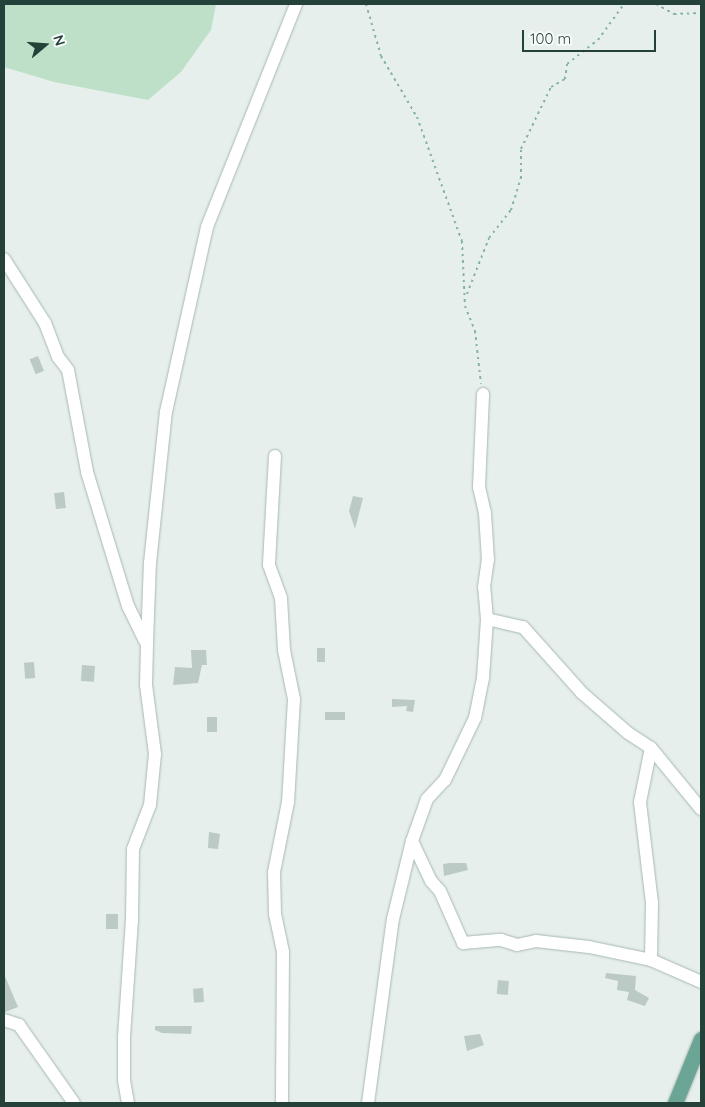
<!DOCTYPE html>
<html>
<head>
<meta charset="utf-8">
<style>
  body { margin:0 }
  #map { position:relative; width:705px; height:1107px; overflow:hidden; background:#e6efeb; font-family:Quicksand,sans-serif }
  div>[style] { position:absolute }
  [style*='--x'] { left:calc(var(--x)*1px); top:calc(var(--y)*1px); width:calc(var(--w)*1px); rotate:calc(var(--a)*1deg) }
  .green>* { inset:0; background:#bfe0c8 }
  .building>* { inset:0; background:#bbcac4; transform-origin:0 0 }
  .path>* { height:2px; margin-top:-1px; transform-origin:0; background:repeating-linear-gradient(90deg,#86b3a5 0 2.5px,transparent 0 6.5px) }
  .roads { filter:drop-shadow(0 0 1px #a8b8b2) drop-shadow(0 0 1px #a8b8b2) }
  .minor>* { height:12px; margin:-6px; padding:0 6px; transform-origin:6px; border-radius:6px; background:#fff }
  .major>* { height:15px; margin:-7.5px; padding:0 7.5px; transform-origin:7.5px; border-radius:7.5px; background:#6aa596 }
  span { translate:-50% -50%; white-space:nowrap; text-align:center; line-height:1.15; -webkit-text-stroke:4px #f7fbf9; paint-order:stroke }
  .frame { position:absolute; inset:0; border:5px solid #24423a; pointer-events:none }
  .north { position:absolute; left:20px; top:20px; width:50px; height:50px; -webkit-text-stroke:4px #f7fbf9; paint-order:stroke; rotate:72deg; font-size:14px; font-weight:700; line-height:20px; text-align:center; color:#24423a }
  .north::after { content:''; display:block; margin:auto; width:18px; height:22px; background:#24423a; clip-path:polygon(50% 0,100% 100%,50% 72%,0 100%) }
  .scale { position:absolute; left:522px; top:30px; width:134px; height:22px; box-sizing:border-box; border:2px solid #24423a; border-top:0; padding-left:6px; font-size:15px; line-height:18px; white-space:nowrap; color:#24423a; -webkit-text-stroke:4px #f7fbf9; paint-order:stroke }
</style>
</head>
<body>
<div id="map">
  <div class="green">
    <i style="clip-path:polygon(4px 4px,216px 4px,211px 30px,181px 72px,148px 100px,54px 82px,4px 67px)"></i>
  </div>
  <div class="building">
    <i style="left:38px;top:356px;width:16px;height:9px;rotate:68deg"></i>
    <i style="left:64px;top:492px;width:16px;height:10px;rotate:83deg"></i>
    <i style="clip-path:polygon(353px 496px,363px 498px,355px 529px,349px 511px)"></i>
    <i style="left:317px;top:648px;width:8px;height:14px"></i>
    <i style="clip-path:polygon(191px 650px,206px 650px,207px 665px,202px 665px,198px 683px,173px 685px,175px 667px,192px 668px)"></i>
    <i style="left:34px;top:662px;width:16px;height:10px;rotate:86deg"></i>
    <i style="left:82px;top:665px;width:13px;height:16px;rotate:4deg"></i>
    <i style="clip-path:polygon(392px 699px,415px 700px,413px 712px,406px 711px,407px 706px,392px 707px)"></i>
    <i style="left:325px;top:712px;width:20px;height:8px"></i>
    <i style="left:207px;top:717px;width:10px;height:15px"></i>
    <i style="clip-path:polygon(209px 832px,220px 834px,218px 849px,208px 848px)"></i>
    <i style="clip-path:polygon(450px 863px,466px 863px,468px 870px,444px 876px,443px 864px)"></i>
    <i style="left:106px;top:914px;width:12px;height:15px"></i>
    <i style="clip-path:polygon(606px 973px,636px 976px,635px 990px,649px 998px,645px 1006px,627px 1000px,629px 992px,617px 990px,618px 981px,605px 978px)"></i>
    <i style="clip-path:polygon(4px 974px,18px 1007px,5px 1012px,4px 1012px)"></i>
    <i style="left:498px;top:980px;width:11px;height:14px;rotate:5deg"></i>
    <i style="left:203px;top:988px;width:14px;height:10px;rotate:86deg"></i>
    <i style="clip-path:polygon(155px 1026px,192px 1026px,191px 1034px,162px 1033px,155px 1030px)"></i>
    <i style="clip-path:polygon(480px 1034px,484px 1045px,467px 1051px,464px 1036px)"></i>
  </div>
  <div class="path">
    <i style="--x:366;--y:4;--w:54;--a:73.9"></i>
    <i style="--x:381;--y:56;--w:71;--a:59.5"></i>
    <i style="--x:417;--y:117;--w:132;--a:70.1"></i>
    <i style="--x:462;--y:241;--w:65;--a:87.4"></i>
    <i style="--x:465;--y:306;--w:27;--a:68"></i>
    <i style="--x:475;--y:331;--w:53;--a:83.5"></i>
    <i style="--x:656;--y:4;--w:21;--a:29"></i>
    <i style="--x:674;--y:14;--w:27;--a:-2"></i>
    <i style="--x:467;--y:294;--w:60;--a:-68.6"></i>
    <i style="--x:489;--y:238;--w:36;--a:-52"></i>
    <i style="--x:511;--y:210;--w:34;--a:-73"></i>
    <i style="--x:521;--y:178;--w:29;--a:-90"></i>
    <i style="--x:521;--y:149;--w:69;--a:-64.2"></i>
    <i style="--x:551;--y:87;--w:16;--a:-30"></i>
    <i style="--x:565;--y:79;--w:15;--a:-82"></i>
    <i style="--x:567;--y:64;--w:39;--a:-38"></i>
    <i style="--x:598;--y:40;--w:44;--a:-54.2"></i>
  </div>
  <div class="roads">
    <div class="minor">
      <i style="--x:4;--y:259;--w:76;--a:57.4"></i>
      <i style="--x:45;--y:323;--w:36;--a:69"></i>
      <i style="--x:58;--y:357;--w:16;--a:52"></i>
      <i style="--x:68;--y:370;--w:104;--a:79.4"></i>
      <i style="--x:87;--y:472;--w:140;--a:73"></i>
      <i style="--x:128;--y:606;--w:39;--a:64"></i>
      <i style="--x:275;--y:456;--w:109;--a:93.2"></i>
      <i style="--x:269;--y:565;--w:35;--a:70"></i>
      <i style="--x:281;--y:598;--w:52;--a:86.7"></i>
      <i style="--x:284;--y:650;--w:50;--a:78.5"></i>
      <i style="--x:294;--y:699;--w:103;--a:93.3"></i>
      <i style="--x:288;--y:802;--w:71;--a:101.3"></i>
      <i style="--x:274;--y:872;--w:42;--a:88.6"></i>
      <i style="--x:275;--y:914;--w:39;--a:78"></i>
      <i style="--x:283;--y:952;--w:151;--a:90.4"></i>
      <i style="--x:487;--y:619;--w:37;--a:13"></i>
      <i style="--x:523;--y:627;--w:89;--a:48.2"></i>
      <i style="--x:582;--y:693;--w:61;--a:41"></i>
      <i style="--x:628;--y:733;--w:27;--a:33"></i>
      <i style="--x:651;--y:748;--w:79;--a:50.7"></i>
      <i style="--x:412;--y:841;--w:44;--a:64.6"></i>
      <i style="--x:431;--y:881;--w:13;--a:48"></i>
      <i style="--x:440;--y:891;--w:57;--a:66.1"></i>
      <i style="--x:463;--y:943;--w:38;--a:-5"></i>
      <i style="--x:501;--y:940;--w:17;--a:17"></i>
      <i style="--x:517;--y:945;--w:19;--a:-12"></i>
      <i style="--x:536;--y:941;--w:53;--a:6.5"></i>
      <i style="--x:589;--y:947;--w:63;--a:11.8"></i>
      <i style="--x:651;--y:960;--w:55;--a:23.7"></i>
      <i style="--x:651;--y:960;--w:57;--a:-89"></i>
      <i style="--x:652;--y:903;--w:102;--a:-96.8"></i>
      <i style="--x:640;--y:802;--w:55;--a:-78.5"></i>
      <i style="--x:4;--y:1020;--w:16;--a:18"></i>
      <i style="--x:19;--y:1025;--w:95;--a:54.8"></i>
      <i style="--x:128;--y:1103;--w:23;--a:-100"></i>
      <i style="--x:124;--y:1080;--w:43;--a:-90"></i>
      <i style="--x:124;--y:1037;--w:117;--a:-86.1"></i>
      <i style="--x:132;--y:920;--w:71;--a:-89.2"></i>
      <i style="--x:133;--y:849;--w:47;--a:-68.9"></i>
      <i style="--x:150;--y:805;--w:51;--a:-84.4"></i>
      <i style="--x:155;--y:754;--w:70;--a:-97.4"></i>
      <i style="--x:146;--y:685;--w:42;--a:-88.6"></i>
      <i style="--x:147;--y:643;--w:80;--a:-87.9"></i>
      <i style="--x:150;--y:563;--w:152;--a:-84"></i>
      <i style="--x:166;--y:412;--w:189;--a:-77.5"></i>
      <i style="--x:207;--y:227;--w:240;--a:-68.2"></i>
      <i style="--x:368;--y:1103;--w:186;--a:-82.3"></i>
      <i style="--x:393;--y:919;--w:80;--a:-76.3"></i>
      <i style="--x:412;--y:841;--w:45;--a:-70.3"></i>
      <i style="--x:427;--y:799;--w:26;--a:-47"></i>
      <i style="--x:445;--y:780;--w:69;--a:-64.2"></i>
      <i style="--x:475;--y:718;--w:41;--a:-78.7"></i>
      <i style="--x:483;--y:678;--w:59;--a:-86.1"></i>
      <i style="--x:487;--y:619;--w:32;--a:-95"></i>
      <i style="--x:484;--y:587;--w:27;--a:-82"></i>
      <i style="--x:488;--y:560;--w:47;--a:-93.7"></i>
      <i style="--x:485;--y:513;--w:27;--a:-103"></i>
      <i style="--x:479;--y:487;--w:93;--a:-87.5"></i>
    </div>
    <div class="major">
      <i style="--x:675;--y:1103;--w:69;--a:-67.9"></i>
    </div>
  </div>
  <div class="frame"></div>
  <div class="north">N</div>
  <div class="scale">100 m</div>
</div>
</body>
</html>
